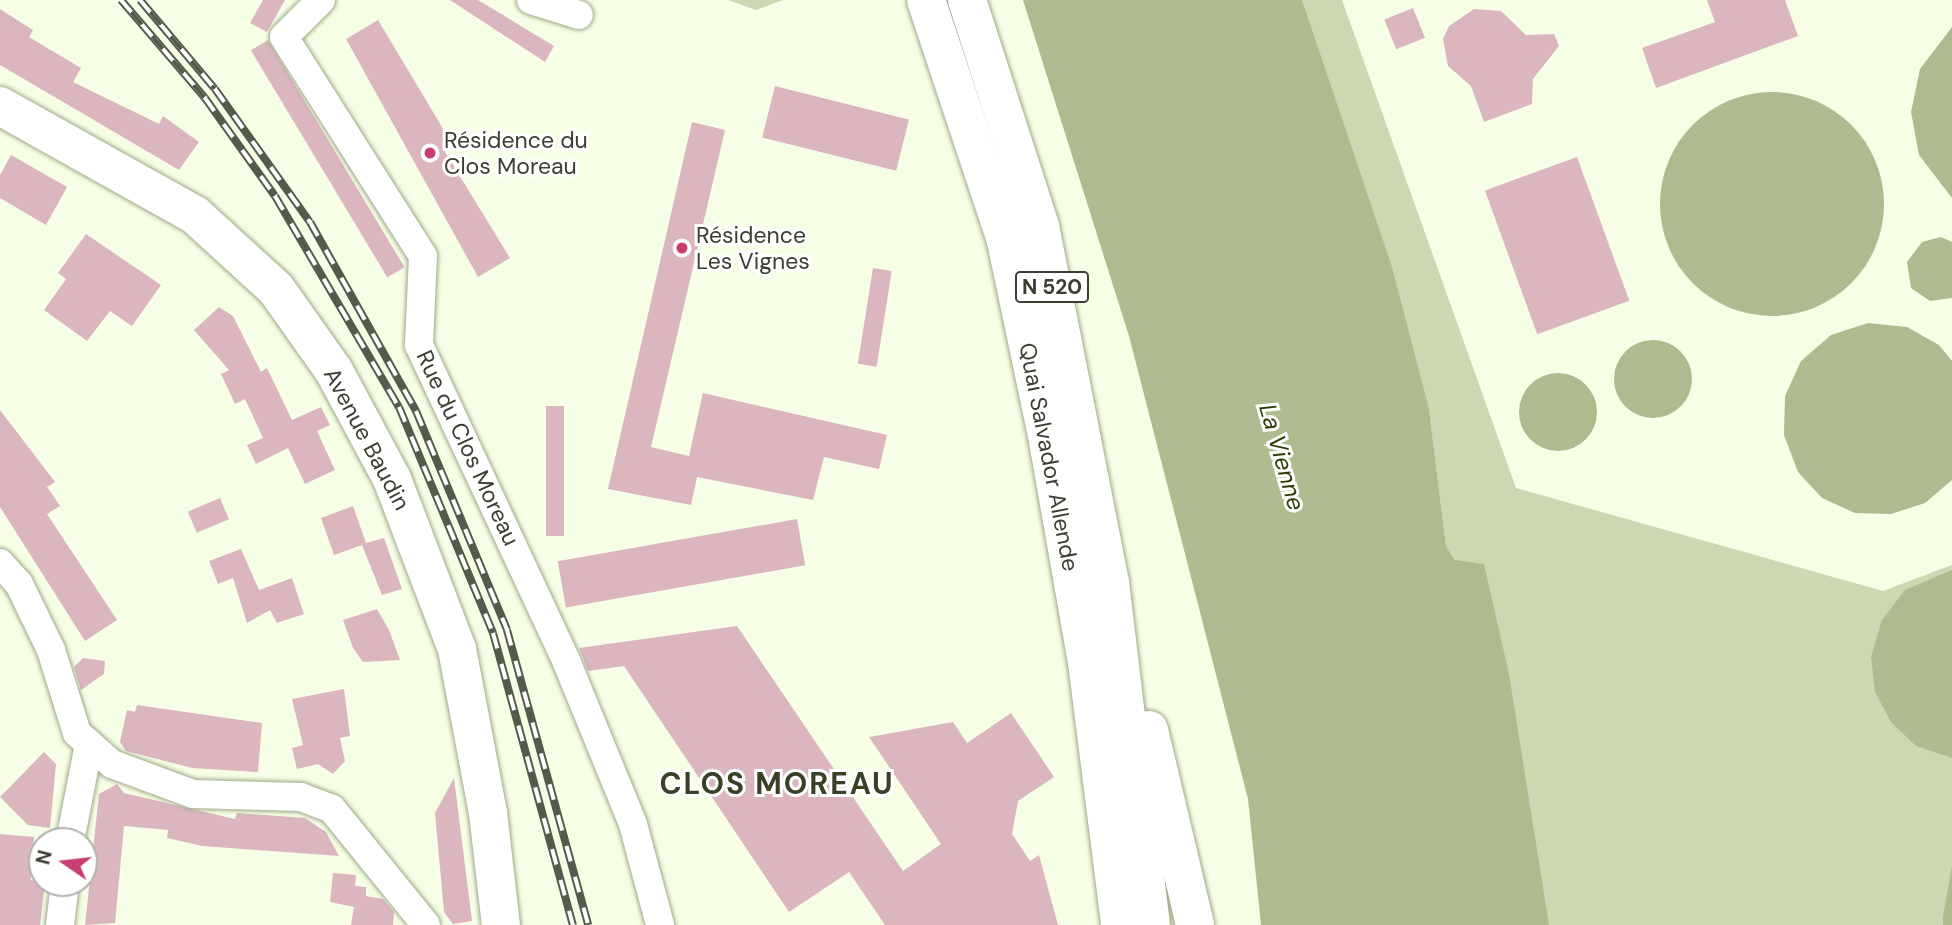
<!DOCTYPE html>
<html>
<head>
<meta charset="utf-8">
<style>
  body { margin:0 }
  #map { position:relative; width:1952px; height:925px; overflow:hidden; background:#f6ffe5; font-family:"DM Sans",sans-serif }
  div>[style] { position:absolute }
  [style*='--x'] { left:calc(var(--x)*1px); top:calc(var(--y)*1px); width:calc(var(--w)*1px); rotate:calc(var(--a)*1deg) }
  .green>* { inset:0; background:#ccd8b1 }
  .water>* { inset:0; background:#adbb8e }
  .round { border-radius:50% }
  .building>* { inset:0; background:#dbb6bf; transform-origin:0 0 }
  .roads { filter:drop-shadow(0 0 2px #9fa88a) drop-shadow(0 0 2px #9fa88a) }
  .minor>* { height:28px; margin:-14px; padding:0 14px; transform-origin:14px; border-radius:14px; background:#fff }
  .secondary>* { height:38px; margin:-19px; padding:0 19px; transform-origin:19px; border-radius:19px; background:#fff }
  .primary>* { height:38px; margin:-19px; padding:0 19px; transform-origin:19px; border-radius:19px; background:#fff }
  .rail>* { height:8px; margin-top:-4px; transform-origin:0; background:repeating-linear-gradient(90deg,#fff 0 16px,#555a4b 0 32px); box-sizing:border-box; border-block:2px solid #555a4b }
  .dots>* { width:19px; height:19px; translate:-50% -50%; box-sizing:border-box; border:4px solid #fff; border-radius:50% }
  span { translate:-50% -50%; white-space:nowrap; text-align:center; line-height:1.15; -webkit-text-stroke:6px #fff; paint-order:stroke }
  .shield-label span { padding:2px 5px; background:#fff; border:2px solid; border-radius:5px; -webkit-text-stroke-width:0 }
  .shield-label { font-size:21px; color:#3b3f32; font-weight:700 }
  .poi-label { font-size:23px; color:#3b3f32 }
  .left { translate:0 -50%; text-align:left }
  .street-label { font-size:23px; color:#3b3f32 }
  .water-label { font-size:24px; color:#303c08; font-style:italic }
  .district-label { font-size:30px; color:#384026; font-weight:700; letter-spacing:2px }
  .north { position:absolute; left:28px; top:827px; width:70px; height:70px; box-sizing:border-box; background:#fff; border:2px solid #b1b2ad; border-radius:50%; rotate:284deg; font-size:19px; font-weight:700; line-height:28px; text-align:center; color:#3b3f32 }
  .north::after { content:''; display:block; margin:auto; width:24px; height:32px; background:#c93e72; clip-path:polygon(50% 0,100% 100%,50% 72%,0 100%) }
</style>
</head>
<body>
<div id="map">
  <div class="green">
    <i style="clip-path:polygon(728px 0,783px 0,756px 10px)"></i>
    <i style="clip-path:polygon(1302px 0,1342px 0,1516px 488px,1883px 591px,1952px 565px,1952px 925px,1549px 925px,1455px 560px,1446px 546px,1429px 409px)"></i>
  </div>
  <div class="water">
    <i style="clip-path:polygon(1023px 0,1302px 0,1392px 267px,1429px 409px,1446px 546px,1455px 560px,1484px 564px,1509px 674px,1549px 925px,1261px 925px,1248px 799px,1129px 336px)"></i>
    <i style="clip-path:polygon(1952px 27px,1952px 198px,1919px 155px,1911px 112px,1920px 69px)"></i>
    <i class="round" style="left:1660px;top:92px;width:224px;height:224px"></i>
    <i style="clip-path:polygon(1941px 237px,1952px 242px,1952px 298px,1930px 301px,1911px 288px,1907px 262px,1922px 242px)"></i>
    <i style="clip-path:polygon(1868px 323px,1907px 327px,1939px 345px,1952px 361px,1952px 480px,1925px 503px,1891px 514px,1855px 513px,1822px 498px,1798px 472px,1784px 435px,1785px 396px,1801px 361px,1831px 335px)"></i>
    <i class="round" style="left:1614px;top:340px;width:78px;height:78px"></i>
    <i class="round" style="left:1519px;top:373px;width:78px;height:78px"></i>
    <i style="clip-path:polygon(1952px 570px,1952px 758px,1916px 746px,1891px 722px,1875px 692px,1871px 657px,1882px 620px,1905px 590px)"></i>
    <i style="clip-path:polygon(1952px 866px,1952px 925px,1943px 925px,1943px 916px)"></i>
  </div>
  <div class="building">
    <i style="clip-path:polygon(263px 0,285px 0,267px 32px,250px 23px)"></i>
    <i style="clip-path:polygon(450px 0,478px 0,554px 46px,545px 62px)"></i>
    <i style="clip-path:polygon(1707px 0,1785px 0,1798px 36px,1656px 88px,1642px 48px,1715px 22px)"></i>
    <i style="left:1413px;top:8px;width:32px;height:31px;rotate:68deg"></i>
    <i style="clip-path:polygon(0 9px,33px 30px,29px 37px,81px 68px,73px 82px,159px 124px,163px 116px,199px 142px,179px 170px,0 65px)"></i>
    <i style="clip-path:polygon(1474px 9px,1501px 11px,1526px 35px,1554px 34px,1559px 46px,1533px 79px,1532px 104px,1484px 122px,1471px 86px,1448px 66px,1443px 39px,1449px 26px)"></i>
    <i style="clip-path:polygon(378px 20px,451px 142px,442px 147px,510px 258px,478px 277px,346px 39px)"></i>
    <i style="left:268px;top:40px;width:265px;height:20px;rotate:59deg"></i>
    <i style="left:775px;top:86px;width:138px;height:53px;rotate:14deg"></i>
    <i style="clip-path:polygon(692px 122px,725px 130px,651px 447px,689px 456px,703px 393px,887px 435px,879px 469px,824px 457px,813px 500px,697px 477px,691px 505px,608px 489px)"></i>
    <i style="clip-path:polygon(11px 155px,67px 187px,46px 225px,0 198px,0 175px)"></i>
    <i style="left:1577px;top:157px;width:153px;height:98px;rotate:70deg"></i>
    <i style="clip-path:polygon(86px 234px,161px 285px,132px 326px,110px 311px,87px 341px,44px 310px,66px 279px,58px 273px)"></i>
    <i style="left:873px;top:268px;width:19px;height:97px;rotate:9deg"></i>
    <i style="clip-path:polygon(219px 307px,233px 316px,261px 372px,267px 368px,292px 420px,321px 407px,330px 425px,317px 431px,335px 470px,305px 484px,288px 448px,256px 464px,247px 445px,263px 438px,245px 399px,235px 404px,221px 374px,229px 370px,194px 330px)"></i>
    <i style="left:546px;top:406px;width:18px;height:130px"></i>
    <i style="clip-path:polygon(0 410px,55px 482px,47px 487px,60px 506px,47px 514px,117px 620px,85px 641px,0 507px)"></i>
    <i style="left:220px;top:498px;width:23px;height:35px;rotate:67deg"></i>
    <i style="clip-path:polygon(353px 506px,366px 543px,384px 538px,402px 589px,382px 595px,362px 545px,334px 555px,321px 518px)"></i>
    <i style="left:797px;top:519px;width:47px;height:243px;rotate:80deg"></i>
    <i style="clip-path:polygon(241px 549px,259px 590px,292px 578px,304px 614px,277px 623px,270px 610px,247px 623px,233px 578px,218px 584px,209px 561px)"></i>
    <i style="clip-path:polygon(377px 609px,389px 630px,400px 660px,363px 662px,353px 648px,343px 620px)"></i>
    <i style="clip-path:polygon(737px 626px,903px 871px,941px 844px,869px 737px,953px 722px,967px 743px,1011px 713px,1054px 777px,1018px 801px,1012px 834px,1030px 861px,1039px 855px,1058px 925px,885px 925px,849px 872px,789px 912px,624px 666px,588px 671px,579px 648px)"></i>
    <i style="clip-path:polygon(83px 658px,105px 661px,104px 674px,81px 690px,74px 667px)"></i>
    <i style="clip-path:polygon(344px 689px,350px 736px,340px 738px,345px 761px,333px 774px,318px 764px,297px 769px,292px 748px,303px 745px,292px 699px)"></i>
    <i style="clip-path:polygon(137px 705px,262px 723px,258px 772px,192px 768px,126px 751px,120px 742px,127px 710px,135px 712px)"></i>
    <i style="clip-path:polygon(44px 752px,56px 764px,50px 828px,28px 825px,0 797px)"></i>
    <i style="clip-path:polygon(454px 778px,472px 921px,453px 924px,444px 912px,435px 813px)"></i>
    <i style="clip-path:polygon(117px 784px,124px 793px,235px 819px,237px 813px,305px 818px,326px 832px,339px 856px,202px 846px,167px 838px,168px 830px,124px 826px,115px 923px,85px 925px,99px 794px)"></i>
    <i style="clip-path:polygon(0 834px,34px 837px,31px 880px,45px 883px,40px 925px,0 925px)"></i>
    <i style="clip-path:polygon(333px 873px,356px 875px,355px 886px,366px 887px,366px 896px,383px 899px,394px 912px,393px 925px,351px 925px,354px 907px,330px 902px)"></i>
  </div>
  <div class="roads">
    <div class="minor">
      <i style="--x:321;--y:0;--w:52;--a:135"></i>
      <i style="--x:284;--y:37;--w:259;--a:57.6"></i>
      <i style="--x:423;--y:256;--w:89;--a:92.6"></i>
      <i style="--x:419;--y:345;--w:351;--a:65"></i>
      <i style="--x:567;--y:663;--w:174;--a:67.7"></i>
      <i style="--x:633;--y:824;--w:105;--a:75"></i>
      <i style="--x:531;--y:0;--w:50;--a:17.4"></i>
      <i style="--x:0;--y:563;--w:28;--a:48"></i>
      <i style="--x:19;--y:584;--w:73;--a:64.1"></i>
      <i style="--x:51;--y:650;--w:87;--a:72.6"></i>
      <i style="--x:77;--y:733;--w:47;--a:41.5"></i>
      <i style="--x:112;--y:764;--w:86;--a:20.3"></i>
      <i style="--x:193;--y:794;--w:108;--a:1.6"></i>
      <i style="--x:301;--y:797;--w:33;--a:21"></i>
      <i style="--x:332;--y:809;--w:149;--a:51"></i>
      <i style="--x:70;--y:841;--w:99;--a:-78.9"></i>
      <i style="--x:60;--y:925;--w:42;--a:-83.2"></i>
    </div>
    <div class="secondary">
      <i style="--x:0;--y:106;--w:223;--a:29.2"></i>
      <i style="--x:195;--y:215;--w:110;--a:42.4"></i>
      <i style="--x:276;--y:289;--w:100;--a:54.7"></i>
      <i style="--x:334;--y:371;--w:123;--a:61.8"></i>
      <i style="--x:392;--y:479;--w:182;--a:69.1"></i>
      <i style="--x:457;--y:649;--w:167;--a:79.3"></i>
      <i style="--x:488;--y:813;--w:113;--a:83.4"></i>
    </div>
    <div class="primary">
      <i style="--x:926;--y:0;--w:254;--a:71.6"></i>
      <i style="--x:1006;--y:241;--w:204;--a:78.1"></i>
      <i style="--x:1048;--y:441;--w:224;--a:80"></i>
      <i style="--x:1087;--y:662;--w:265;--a:82.8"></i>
      <i style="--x:967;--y:0;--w:237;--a:72.1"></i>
      <i style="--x:1040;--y:226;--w:363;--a:78.9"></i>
      <i style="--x:1110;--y:582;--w:345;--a:83.2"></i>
      <i style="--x:1149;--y:730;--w:200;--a:76.7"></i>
    </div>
  </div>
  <div class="rail">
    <i style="--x:121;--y:0;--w:129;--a:49.4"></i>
    <i style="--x:205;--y:98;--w:120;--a:54.5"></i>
    <i style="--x:275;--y:196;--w:245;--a:59.6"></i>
    <i style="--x:399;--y:407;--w:245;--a:67.4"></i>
    <i style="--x:493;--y:633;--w:303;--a:74.7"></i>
    <i style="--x:140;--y:0;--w:116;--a:49.9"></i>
    <i style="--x:215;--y:89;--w:163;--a:54.5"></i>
    <i style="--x:310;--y:222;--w:217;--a:60.7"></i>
    <i style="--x:416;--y:411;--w:237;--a:67.4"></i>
    <i style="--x:507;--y:630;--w:306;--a:74.6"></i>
  </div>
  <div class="dots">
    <i style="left:430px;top:153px;background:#c93e72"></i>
    <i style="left:682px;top:248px;background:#c93e72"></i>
  </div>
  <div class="shield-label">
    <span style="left:1052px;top:287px">N 520</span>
  </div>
  <div class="poi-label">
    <span class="left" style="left:444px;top:153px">Résidence du<br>Clos Moreau</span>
    <span class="left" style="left:696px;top:248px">Résidence<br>Les Vignes</span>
  </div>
  <div class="street-label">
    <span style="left:367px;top:439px;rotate:62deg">Avenue Baudin</span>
    <span style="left:468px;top:448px;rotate:65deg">Rue du Clos Moreau</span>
    <span style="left:1049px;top:457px;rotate:79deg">Quai Salvador Allende</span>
  </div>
  <div class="water-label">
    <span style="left:1282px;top:457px;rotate:74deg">La Vienne</span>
  </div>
  <div class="district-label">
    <span style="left:777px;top:784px">CLOS MOREAU</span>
  </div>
  <div class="north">N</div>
</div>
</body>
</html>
